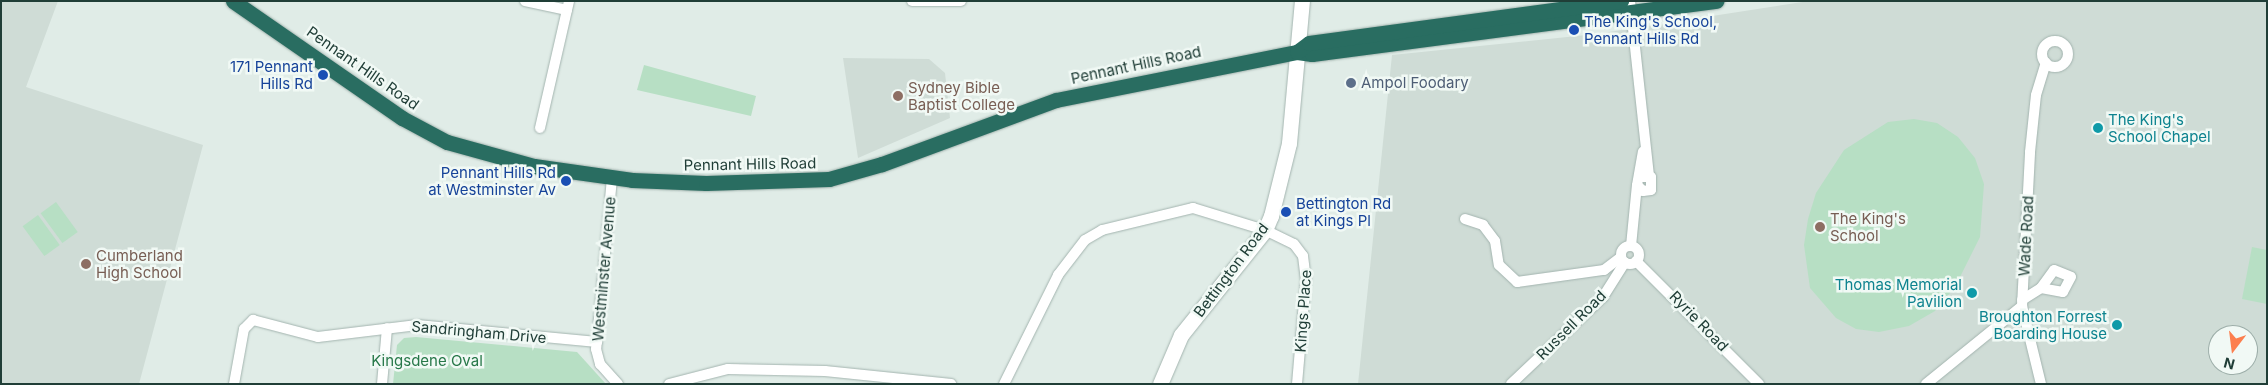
<!DOCTYPE html>
<html>
<head>
<meta charset="utf-8">
<style>
  body { margin:0 }
  #map { position:relative; width:2268px; height:385px; overflow:hidden; background:#e0ece7; font-family:Inter,sans-serif }
  div>[style] { position:absolute }
  [style*='--x'] { left:calc(var(--x)*1px); top:calc(var(--y)*1px); width:calc(var(--w)*1px); rotate:calc(var(--a)*1deg) }
  .built>* { inset:0; background:#cfdcd6 }
  .green>* { inset:0; background:#b7dfc4; transform-origin:0 0 }
  .roads { filter:drop-shadow(0 0 1px #a3b4af) drop-shadow(0 0 1px #a3b4af) }
  .street>* { height:10px; margin:-5px; padding:0 5px; transform-origin:5px; border-radius:5px; background:#fff }
  .street>.ring { margin:-5px; padding:0; box-sizing:content-box; background:none; border:10px solid #fff; border-radius:50% }
  .secondary>* { height:15px; margin:-7.5px; padding:0 7.5px; transform-origin:7.5px; border-radius:7.5px; background:#fff }
  .highway>* { height:15px; margin:-7.5px; padding:0 7.5px; transform-origin:7.5px; border-radius:7.5px; background:#296d61 }
  .dots>* { width:14px; height:14px; translate:-50% -50%; box-sizing:border-box; border:2px solid #f1f9f5; border-radius:50% }
  span { translate:-50% -50%; white-space:nowrap; text-align:center; line-height:1.15; -webkit-text-stroke:5px #f1f9f5; paint-order:stroke }
  .transit-label { font-size:15px; color:#164399 }
  .left { translate:0 -50%; text-align:left }
  .right { translate:-100% -50%; text-align:right }
  .street-label { font-size:15px; color:#203e37 }
  .service-label { font-size:15px; color:#4e5e75 }
  .education-label { font-size:15px; color:#785e54 }
  .culture-label { font-size:15px; color:#0d838f }
  .park-label { font-size:15px; color:#277849 }
  .frame { position:absolute; inset:0; border:2px solid #203e37; pointer-events:none }
  .north { position:absolute; left:2208px; top:325px; width:50px; height:50px; box-sizing:border-box; background:#f1f9f5; border:1px solid #9daea9; border-radius:50%; rotate:195deg; font-size:14px; font-weight:700; line-height:20px; text-align:center; color:#203e37 }
  .north::after { content:''; display:block; margin:auto; width:18px; height:22px; background:#fc7f4e; clip-path:polygon(50% 0,100% 100%,50% 72%,0 100%) }
</style>
</head>
<body>
<div id="map">
  <div class="built">
    <i style="clip-path:polygon(1px 1px,58px 1px,26px 87px,203px 145px,139px 384px,1px 384px)"></i>
    <i style="clip-path:polygon(evenodd,1809px 1px,2267px 1px,2267px 384px,1358px 384px,1392px 55px,1596px 34px,1809px 1px,2218px 335px,2248px 335px,2248px 365px,2218px 365px,2218px 335px)"></i>
    <i style="clip-path:polygon(843px 58px,929px 59px,945px 73px,950px 118px,858px 158px)"></i>
  </div>
  <div class="green">
    <i style="clip-path:polygon(644px 65px,756px 96px,751px 116px,637px 90px)"></i>
    <i style="clip-path:polygon(1914px 119px,1937px 123px,1958px 137px,1975px 158px,1984px 184px,1980px 237px,1955px 287px,1935px 311px,1909px 326px,1879px 332px,1856px 329px,1836px 318px,1810px 288px,1804px 245px,1808px 219px,1816px 193px,1844px 150px,1888px 122px)"></i>
    <i style="left:56px;top:202px;width:37px;height:19px;rotate:54deg"></i>
    <i style="left:38px;top:215px;width:37px;height:19px;rotate:54deg"></i>
    <i style="clip-path:polygon(2252px 247px,2267px 250px,2267px 304px,2242px 299px)"></i>
    <i style="clip-path:polygon(416px 337px,577px 352px,606px 384px,393px 384px,397px 345px,404px 338px)"></i>
  </div>
  <div class="roads">
    <div class="street">
      <i style="--x:525;--y:1;--w:43;--a:12.1"></i>
      <i style="--x:912;--y:1;--w:49;--a:0"></i>
      <i style="--x:1630;--y:1;--w:175;--a:83.8"></i>
      <i class="ring" style="left:2042px;top:41px;width:16px;height:16px"></i>
      <i style="--x:540;--y:128;--w:130;--a:-77.1"></i>
      <i style="--x:1639;--y:177;--w:12;--a:0"></i>
      <i style="--x:1651;--y:177;--w:13;--a:90"></i>
      <i style="--x:1651;--y:190;--w:8;--a:173"></i>
      <i style="--x:1643;--y:191;--w:8;--a:-135"></i>
      <i style="--x:1637;--y:185;--w:34;--a:-80"></i>
      <i style="--x:612;--y:178;--w:172;--a:95.3"></i>
      <i style="--x:596;--y:349;--w:16;--a:75"></i>
      <i style="--x:600;--y:364;--w:27;--a:48"></i>
      <i style="--x:1465;--y:219;--w:19;--a:18"></i>
      <i style="--x:1483;--y:225;--w:20;--a:53"></i>
      <i style="--x:1495;--y:241;--w:24;--a:81"></i>
      <i style="--x:1499;--y:265;--w:25;--a:43"></i>
      <i style="--x:1517;--y:282;--w:88;--a:-7.9"></i>
      <i style="--x:1604;--y:270;--w:21;--a:-37"></i>
      <i style="--x:1631;--y:246;--w:61;--a:-84.4"></i>
      <i class="ring" style="left:1621px;top:246px;width:8px;height:8px"></i>
      <i style="--x:1636;--y:261;--w:174;--a:45"></i>
      <i style="--x:2022;--y:300;--w:22;--a:-32"></i>
      <i style="--x:2041;--y:288;--w:22;--a:-54"></i>
      <i style="--x:2054;--y:270;--w:18;--a:22"></i>
      <i style="--x:2071;--y:277;--w:17;--a:118"></i>
      <i style="--x:2063;--y:292;--w:22;--a:-170"></i>
      <i style="--x:234;--y:384;--w:56;--a:-79.7"></i>
      <i style="--x:244;--y:329;--w:13;--a:-45"></i>
      <i style="--x:253;--y:320;--w:67;--a:14.7"></i>
      <i style="--x:318;--y:337;--w:100;--a:-6.9"></i>
      <i style="--x:417;--y:325;--w:181;--a:5.4"></i>
      <i style="--x:382;--y:384;--w:56;--a:-84.9"></i>
      <i style="--x:669;--y:384;--w:61;--a:-14.3"></i>
      <i style="--x:728;--y:369;--w:97;--a:1.2"></i>
      <i style="--x:825;--y:371;--w:127;--a:5.9"></i>
      <i style="--x:1004;--y:384;--w:122;--a:-63.6"></i>
      <i style="--x:1058;--y:275;--w:44;--a:-52.4"></i>
      <i style="--x:1085;--y:240;--w:20;--a:-30"></i>
      <i style="--x:1102;--y:230;--w:94;--a:-13.6"></i>
      <i style="--x:1193;--y:208;--w:75;--a:17"></i>
      <i style="--x:1265;--y:230;--w:32;--a:26"></i>
      <i style="--x:1294;--y:244;--w:15;--a:53"></i>
      <i style="--x:1303;--y:256;--w:23;--a:83"></i>
      <i style="--x:1306;--y:279;--w:105;--a:94.9"></i>
      <i style="--x:1511;--y:384;--w:127;--a:-43.4"></i>
      <i style="--x:1603;--y:297;--w:41;--a:-57.8"></i>
      <i style="--x:1926;--y:384;--w:124;--a:-39.1"></i>
      <i style="--x:2041;--y:384;--w:80;--a:-103.7"></i>
      <i style="--x:2022;--y:306;--w:154;--a:-87"></i>
      <i style="--x:2030;--y:152;--w:57;--a:-84"></i>
      <i style="--x:2036;--y:95;--w:34;--a:-73"></i>
    </div>
    <div class="secondary">
      <i style="--x:1160;--y:384;--w:53;--a:-66.8"></i>
      <i style="--x:1181;--y:335;--w:134;--a:-51.3"></i>
      <i style="--x:1265;--y:230;--w:15;--a:-67"></i>
      <i style="--x:1271;--y:216;--w:75;--a:-76.1"></i>
      <i style="--x:1289;--y:143;--w:143;--a:-84.8"></i>
    </div>
    <div class="highway">
      <i style="--x:233;--y:1;--w:206;--a:34.7"></i>
      <i style="--x:402;--y:118;--w:51;--a:28.1"></i>
      <i style="--x:447;--y:142;--w:90;--a:15.4"></i>
      <i style="--x:534;--y:166;--w:99;--a:8.1"></i>
      <i style="--x:632;--y:180;--w:74;--a:2.3"></i>
      <i style="--x:706;--y:183;--w:123;--a:-1.9"></i>
      <i style="--x:829;--y:179;--w:55;--a:-15.8"></i>
      <i style="--x:882;--y:164;--w:185;--a:-20.2"></i>
      <i style="--x:1056;--y:100;--w:246;--a:-11.3"></i>
      <i style="--x:1297;--y:52;--w:15;--a:8"></i>
      <i style="--x:1312;--y:54;--w:408;--a:-7.5"></i>
      <i style="--x:1297;--y:52;--w:15;--a:-37"></i>
      <i style="--x:1309;--y:43;--w:315;--a:-7.7"></i>
    </div>
  </div>
  <div class="dots">
    <i style="left:1574px;top:30px;background:#1a4fb4"></i>
    <i style="left:323px;top:75px;background:#1a4fb4"></i>
    <i style="left:1351px;top:83px;background:#5c6f8a"></i>
    <i style="left:898px;top:96px;background:#8d6e63"></i>
    <i style="left:2098px;top:128px;background:#0f9aa8"></i>
    <i style="left:566px;top:181px;background:#1a4fb4"></i>
    <i style="left:1286px;top:212px;background:#1a4fb4"></i>
    <i style="left:1820px;top:227px;background:#8d6e63"></i>
    <i style="left:86px;top:264px;background:#8d6e63"></i>
    <i style="left:1972px;top:293px;background:#0f9aa8"></i>
    <i style="left:2117px;top:325px;background:#0f9aa8"></i>
  </div>
  <div class="transit-label">
    <span class="left" style="left:1584px;top:30px">The King's School,<br>Pennant Hills Rd</span>
    <span class="right" style="left:313px;top:75px">171 Pennant<br>Hills Rd</span>
    <span class="right" style="left:556px;top:181px">Pennant Hills Rd<br>at Westminster Av</span>
    <span class="left" style="left:1296px;top:212px">Bettington Rd<br>at Kings Pl</span>
  </div>
  <div class="street-label">
    <span style="left:1136px;top:65px;rotate:-12deg">Pennant Hills Road</span>
    <span style="left:363px;top:68px;rotate:35deg">Pennant Hills Road</span>
    <span style="left:750px;top:164px;rotate:-1deg">Pennant Hills Road</span>
    <span style="left:2026px;top:236px;rotate:-87deg">Wade Road</span>
    <span style="left:604px;top:269px;rotate:-85deg">Westminster Avenue</span>
    <span style="left:1231px;top:270px;rotate:-53deg">Bettington Road</span>
    <span style="left:1303px;top:311px;rotate:-86deg">Kings Place</span>
    <span style="left:1699px;top:321px;rotate:46deg">Ryrie Road</span>
    <span style="left:1571px;top:325px;rotate:-45deg">Russell Road</span>
    <span style="left:479px;top:332px;rotate:5deg">Sandringham Drive</span>
  </div>
  <div class="service-label">
    <span class="left" style="left:1361px;top:83px">Ampol Foodary</span>
  </div>
  <div class="education-label">
    <span class="left" style="left:908px;top:96px">Sydney Bible<br>Baptist College</span>
    <span class="left" style="left:1830px;top:227px">The King's<br>School</span>
    <span class="left" style="left:96px;top:264px">Cumberland<br>High School</span>
  </div>
  <div class="culture-label">
    <span class="left" style="left:2108px;top:128px">The King's<br>School Chapel</span>
    <span class="right" style="left:1962px;top:293px">Thomas Memorial<br>Pavilion</span>
    <span class="right" style="left:2107px;top:325px">Broughton Forrest<br>Boarding House</span>
  </div>
  <div class="park-label">
    <span style="left:427px;top:361px">Kingsdene Oval</span>
  </div>
  <div class="frame"></div>
  <div class="north">N</div>
</div>
</body>
</html>
